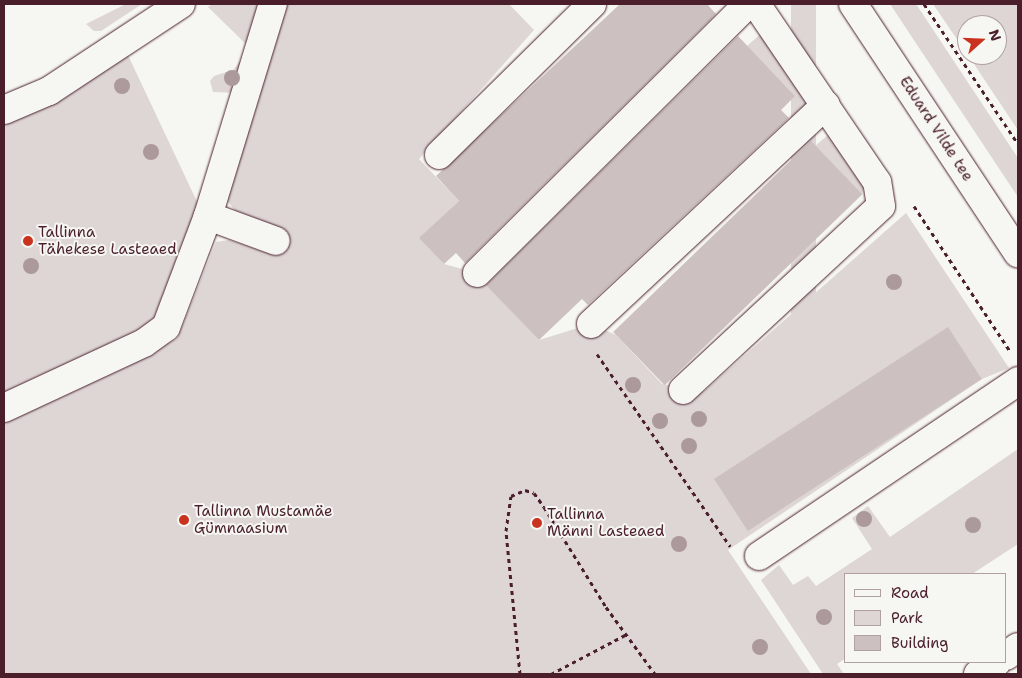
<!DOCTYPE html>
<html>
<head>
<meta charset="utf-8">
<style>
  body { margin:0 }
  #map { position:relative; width:1022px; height:678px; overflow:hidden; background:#f6f6f2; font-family:"Shantell Sans",sans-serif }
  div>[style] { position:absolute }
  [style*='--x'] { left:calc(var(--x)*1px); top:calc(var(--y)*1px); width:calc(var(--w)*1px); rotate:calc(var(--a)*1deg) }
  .green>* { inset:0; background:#ddd6d5; transform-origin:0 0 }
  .building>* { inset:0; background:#ccc1c0; transform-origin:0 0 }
  .path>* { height:3px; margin-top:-1.5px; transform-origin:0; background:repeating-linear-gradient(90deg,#4a1f2b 0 4px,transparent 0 8px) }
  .roads { filter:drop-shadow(0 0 1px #4a1f2b) drop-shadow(0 0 1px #4a1f2b) }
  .minor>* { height:28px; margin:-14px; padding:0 14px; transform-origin:14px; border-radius:14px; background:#f6f6f2 }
  .trees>* { width:16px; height:16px; margin:-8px; border-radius:50%; background:#ac999c }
  .dots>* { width:14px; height:14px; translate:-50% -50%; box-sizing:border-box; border:2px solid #f6f6f2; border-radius:50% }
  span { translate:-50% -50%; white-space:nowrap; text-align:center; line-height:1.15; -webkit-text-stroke:4px #f6f6f2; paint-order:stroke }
  .street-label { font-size:15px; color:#4a1f2b }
  .poi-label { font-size:15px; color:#4a1f2b }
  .left { translate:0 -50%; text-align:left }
  .frame { position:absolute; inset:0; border:5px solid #4a1f2b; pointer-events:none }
  .legend { position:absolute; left:844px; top:573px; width:162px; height:90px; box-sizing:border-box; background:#f6f6f2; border:1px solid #b1a0a2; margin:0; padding:6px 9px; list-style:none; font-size:15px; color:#4a1f2b }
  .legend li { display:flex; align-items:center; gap:10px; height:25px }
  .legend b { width:25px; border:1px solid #b1a0a2 }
  .north { position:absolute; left:957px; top:15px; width:50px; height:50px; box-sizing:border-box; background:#f6f6f2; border:1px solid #b1a0a2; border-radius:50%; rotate:70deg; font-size:14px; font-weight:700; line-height:20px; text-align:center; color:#4a1f2b }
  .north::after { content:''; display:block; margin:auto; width:18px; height:22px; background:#c8321e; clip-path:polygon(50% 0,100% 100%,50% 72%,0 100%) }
</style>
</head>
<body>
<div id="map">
  <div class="green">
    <i style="clip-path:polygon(126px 4px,142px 4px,101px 31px,94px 31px,86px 24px)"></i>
    <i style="clip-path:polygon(213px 4px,265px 4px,251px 49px,208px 7px)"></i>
    <i style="clip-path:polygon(284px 4px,509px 4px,534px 30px,419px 159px,459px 201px,420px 238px,444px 264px,477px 273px,539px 340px,591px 324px,616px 335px,662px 384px,703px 392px,906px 213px,1009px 368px,982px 379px,728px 550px,811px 674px,4px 674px,4px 420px,177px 339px,216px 242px,229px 240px,272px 254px,279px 230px,237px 213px,225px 198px)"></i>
    <i style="left:791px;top:4px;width:25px;height:412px"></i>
    <i style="clip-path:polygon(890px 4px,916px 4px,1018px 158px,1018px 197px)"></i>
    <i style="clip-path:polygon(933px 4px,1018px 4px,1018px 130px,968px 55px,997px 55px,997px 25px,967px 25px,967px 54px)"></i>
    <i style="clip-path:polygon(765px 30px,800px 87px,795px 96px,747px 46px)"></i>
    <i style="clip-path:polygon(126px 51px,200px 208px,167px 310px,150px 327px,4px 394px,4px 110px,12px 122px)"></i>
    <i style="clip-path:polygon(249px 51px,238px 93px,213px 92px,210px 81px,214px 76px,233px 70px)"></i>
    <i style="clip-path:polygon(828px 135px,864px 186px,862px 194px,815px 146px)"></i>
    <i style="clip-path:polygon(1018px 449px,1018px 544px,972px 574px,846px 574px,846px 658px,837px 664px,844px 674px,823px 674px,761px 580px,779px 565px,793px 585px,808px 576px,816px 586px,872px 549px,852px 518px,868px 506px,890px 537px)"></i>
  </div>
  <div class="building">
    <i style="clip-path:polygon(620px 4px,707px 4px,716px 14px,465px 263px,456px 253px,444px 264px,419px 238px,459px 201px,436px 176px)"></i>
    <i style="clip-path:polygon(738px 36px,795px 96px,781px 110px,789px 118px,588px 305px,582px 299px,539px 340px,486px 285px)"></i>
    <i style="left:811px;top:141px;width:74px;height:275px;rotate:46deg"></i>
    <i style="left:948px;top:327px;width:62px;height:279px;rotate:57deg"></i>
  </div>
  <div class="path">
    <i style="--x:924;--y:4;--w:169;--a:56.1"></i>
    <i style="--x:914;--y:206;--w:174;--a:56.5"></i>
    <i style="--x:597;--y:354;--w:234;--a:55.3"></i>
    <i style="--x:520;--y:674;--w:144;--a:-95.6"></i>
    <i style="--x:506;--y:531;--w:35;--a:-82"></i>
    <i style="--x:511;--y:496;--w:15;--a:-23"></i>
    <i style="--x:525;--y:490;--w:9;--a:18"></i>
    <i style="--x:534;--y:493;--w:17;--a:54"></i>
    <i style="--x:544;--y:507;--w:118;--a:58.2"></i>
    <i style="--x:606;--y:607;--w:83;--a:53.8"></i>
    <i style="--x:551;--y:674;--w:84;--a:-27.8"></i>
  </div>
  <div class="roads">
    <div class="minor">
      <i style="--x:853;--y:4;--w:299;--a:56.5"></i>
      <i style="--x:4;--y:110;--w:49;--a:-22.9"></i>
      <i style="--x:49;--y:91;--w:158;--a:-33.4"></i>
      <i style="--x:439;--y:155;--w:215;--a:-44.6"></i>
      <i style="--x:208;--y:216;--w:72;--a:20.2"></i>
      <i style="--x:477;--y:273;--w:382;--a:-44.8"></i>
      <i style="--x:591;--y:324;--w:321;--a:-43"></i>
      <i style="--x:683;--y:390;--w:270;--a:-42.9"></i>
      <i style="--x:881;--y:206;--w:24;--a:-99"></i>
      <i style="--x:877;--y:182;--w:215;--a:-124.2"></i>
      <i style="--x:4;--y:408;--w:154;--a:-24.9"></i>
      <i style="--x:144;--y:343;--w:27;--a:-36"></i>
      <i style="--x:166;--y:327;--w:119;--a:-69.3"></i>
      <i style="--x:208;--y:216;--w:222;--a:-73"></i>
      <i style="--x:759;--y:556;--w:313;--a:-34"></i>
      <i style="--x:1006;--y:656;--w:15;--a:-37"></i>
      <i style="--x:978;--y:674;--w:22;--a:-32"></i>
    </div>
  </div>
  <div class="trees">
    <i style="left:232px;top:78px"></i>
    <i style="left:122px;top:86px"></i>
    <i style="left:151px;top:152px"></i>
    <i style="left:31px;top:266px"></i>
    <i style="left:894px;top:282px"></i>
    <i style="left:633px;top:385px"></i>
    <i style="left:699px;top:419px"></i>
    <i style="left:660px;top:421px"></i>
    <i style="left:689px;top:446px"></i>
    <i style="left:864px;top:519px"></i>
    <i style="left:973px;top:525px"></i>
    <i style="left:679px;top:544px"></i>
    <i style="left:824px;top:617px"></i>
    <i style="left:760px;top:647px"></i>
  </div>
  <div class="dots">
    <i style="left:28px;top:241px;background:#c8321e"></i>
    <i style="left:184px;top:520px;background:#c8321e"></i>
    <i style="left:537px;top:523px;background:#c8321e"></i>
  </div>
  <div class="street-label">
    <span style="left:936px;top:129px;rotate:57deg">Eduard Vilde tee</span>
  </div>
  <div class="poi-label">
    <span class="left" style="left:38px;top:241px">Tallinna<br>Tähekese Lasteaed</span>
    <span class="left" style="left:194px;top:520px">Tallinna Mustamäe<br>Gümnaasium</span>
    <span class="left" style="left:547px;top:523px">Tallinna<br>Männi Lasteaed</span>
  </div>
  <div class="frame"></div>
  <ul class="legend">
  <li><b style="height:6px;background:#f6f6f2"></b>Road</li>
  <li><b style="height:14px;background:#ddd6d5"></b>Park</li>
  <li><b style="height:14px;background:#ccc1c0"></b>Building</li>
  </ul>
  <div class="north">N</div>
</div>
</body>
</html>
